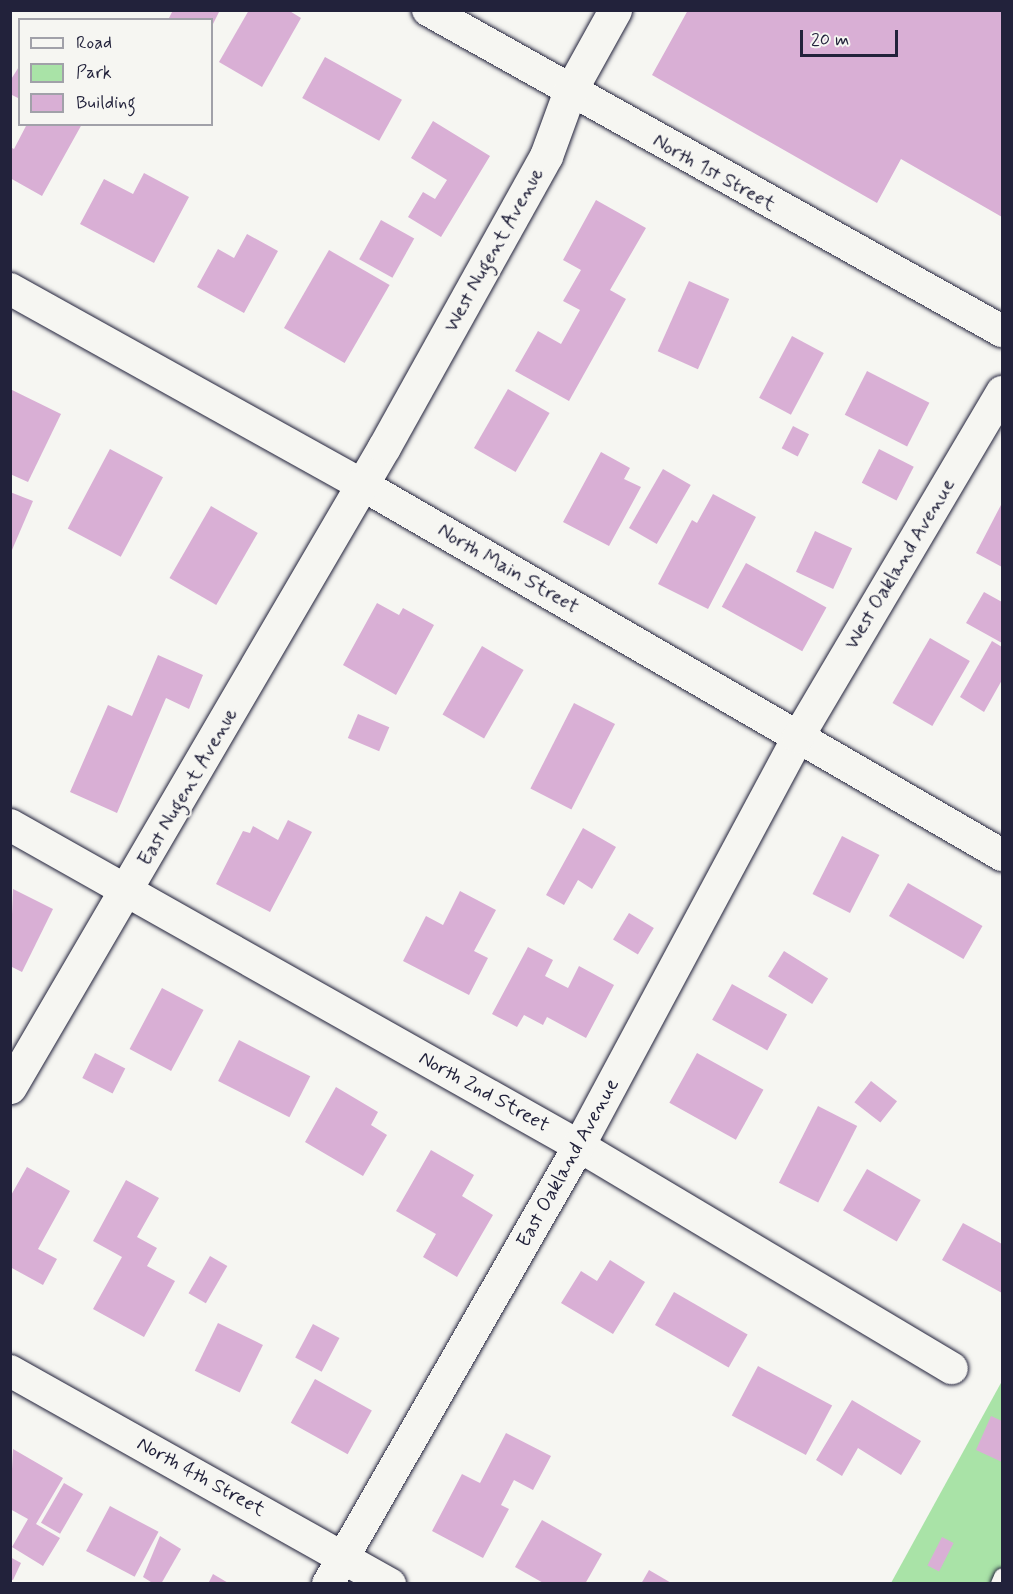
<!DOCTYPE html>
<html>
<head>
<meta charset="utf-8">
<style>
  body { margin:0 }
  #map { position:relative; width:1013px; height:1594px; overflow:hidden; background:#f6f6f2; font-family:Mynerve,sans-serif }
  div>[style] { position:absolute }
  [style*='--x'] { left:calc(var(--x)*1px); top:calc(var(--y)*1px); width:calc(var(--w)*1px); rotate:calc(var(--a)*1deg) }
  .green>* { inset:0; background:#a9e3a7 }
  .building>* { inset:0; background:#d9afd5; transform-origin:0 0 }
  .roads { filter:drop-shadow(0 0 2px #22223b) drop-shadow(0 0 2px #22223b) }
  .lane>* { height:16px; margin:-8px; padding:0 8px; transform-origin:8px; border-radius:8px; background:#f6f6f2 }
  .street>* { height:32px; margin:-16px; padding:0 16px; transform-origin:16px; border-radius:16px; background:#f6f6f2 }
  .secondary>* { height:33px; margin:-16.5px; padding:0 16.5px; transform-origin:16.5px; border-radius:16.5px; background:#f6f6f2 }
  span { translate:-50% -50%; white-space:nowrap; text-align:center; line-height:1.15; -webkit-text-stroke:4.5px #f6f6f2; paint-order:stroke }
  .street-label { font-size:20px; color:#22223b }
  .frame { position:absolute; inset:0; border:12px solid #22223b; pointer-events:none }
  .legend { position:absolute; left:18px; top:18px; width:195px; height:108px; box-sizing:border-box; background:#f6f6f2; border:2px solid #a1a1a9; margin:0; padding:8px 10px; list-style:none; font-size:18px; color:#22223b }
  .legend li { display:flex; align-items:center; gap:12px; height:30px }
  .legend b { width:30px; border:2px solid #a1a1a9 }
  .scale { position:absolute; left:800px; top:30px; width:98px; height:27px; box-sizing:border-box; border:3px solid #22223b; border-top:0; padding-left:8px; font-size:18px; line-height:21px; white-space:nowrap; color:#22223b; -webkit-text-stroke:4px #f6f6f2; paint-order:stroke }
</style>
</head>
<body>
<div id="map">
  <div class="green">
    <i style="clip-path:polygon(1002px 1381px,1002px 1583px,891px 1583px)"></i>
  </div>
  <div class="building">
    <i style="clip-path:polygon(173px 10px,220px 10px,212px 26px,212px 20px,168px 20px)"></i>
    <i style="clip-path:polygon(249px 10px,288px 10px,301px 18px,262px 87px,219px 62px)"></i>
    <i style="clip-path:polygon(688px 10px,1002px 10px,1002px 217px,901px 159px,877px 203px,652px 75px)"></i>
    <i style="left:325px;top:57px;width:88px;height:47px;rotate:29deg"></i>
    <i style="clip-path:polygon(20px 65px,20px 99px,10px 94px,10px 81px)"></i>
    <i style="clip-path:polygon(433px 121px,490px 156px,441px 237px,408px 217px,423px 192px,435px 199px,447px 180px,411px 158px)"></i>
    <i style="clip-path:polygon(27px 124px,82px 124px,42px 196px,10px 178px,10px 147px,14px 149px)"></i>
    <i style="clip-path:polygon(144px 173px,189px 197px,154px 263px,80px 224px,104px 179px,133px 194px)"></i>
    <i style="clip-path:polygon(596px 200px,646px 228px,610px 290px,626px 299px,569px 401px,515px 371px,538px 331px,561px 344px,580px 310px,563px 301px,581px 270px,563px 260px)"></i>
    <i style="left:381px;top:220px;width:38px;height:45px;rotate:29deg"></i>
    <i style="clip-path:polygon(247px 234px,278px 251px,244px 313px,197px 287px,218px 249px,234px 258px)"></i>
    <i style="left:329px;top:250px;width:70px;height:90px;rotate:30deg"></i>
    <i style="left:689px;top:281px;width:44px;height:77px;rotate:24deg"></i>
    <i style="left:792px;top:336px;width:36px;height:70px;rotate:28deg"></i>
    <i style="left:867px;top:371px;width:70px;height:49px;rotate:27deg"></i>
    <i style="clip-path:polygon(10px 389px,61px 414px,28px 482px,10px 474px)"></i>
    <i style="left:508px;top:389px;width:48px;height:68px;rotate:30deg"></i>
    <i style="left:793px;top:426px;width:18px;height:25px;rotate:27deg"></i>
    <i style="left:110px;top:449px;width:60px;height:90px;rotate:28deg"></i>
    <i style="left:879px;top:449px;width:39px;height:38px;rotate:27deg"></i>
    <i style="clip-path:polygon(601px 452px,630px 468px,624px 479px,641px 487px,609px 546px,563px 522px)"></i>
    <i style="left:663px;top:469px;width:32px;height:68px;rotate:30deg"></i>
    <i style="clip-path:polygon(10px 492px,33px 501px,12px 550px,10px 550px)"></i>
    <i style="clip-path:polygon(713px 494px,756px 517px,708px 609px,658px 584px,692px 520px,697px 523px)"></i>
    <i style="clip-path:polygon(1002px 503px,1002px 567px,976px 553px)"></i>
    <i style="left:211px;top:506px;width:54px;height:83px;rotate:30deg"></i>
    <i style="left:815px;top:531px;width:41px;height:45px;rotate:25deg"></i>
    <i style="left:746px;top:563px;width:92px;height:50px;rotate:29deg"></i>
    <i style="clip-path:polygon(984px 592px,1002px 602px,1002px 643px,966px 623px)"></i>
    <i style="clip-path:polygon(377px 603px,399px 615px,403px 608px,434px 625px,396px 695px,343px 665px)"></i>
    <i style="left:930px;top:638px;width:46px;height:75px;rotate:30deg"></i>
    <i style="clip-path:polygon(992px 641px,1002px 647px,1002px 680px,984px 712px,960px 697px)"></i>
    <i style="left:482px;top:646px;width:48px;height:79px;rotate:30deg"></i>
    <i style="clip-path:polygon(158px 655px,203px 675px,189px 709px,166px 698px,117px 813px,70px 792px,108px 705px,132px 716px)"></i>
    <i style="left:574px;top:703px;width:46px;height:96px;rotate:27deg"></i>
    <i style="left:358px;top:714px;width:34px;height:26px;rotate:23deg"></i>
    <i style="clip-path:polygon(288px 820px,312px 832px,270px 912px,216px 884px,243px 831px,250px 833px,253px 826px,278px 840px)"></i>
    <i style="clip-path:polygon(583px 828px,616px 847px,592px 889px,578px 880px,564px 905px,546px 895px)"></i>
    <i style="left:842px;top:836px;width:42px;height:65px;rotate:27deg"></i>
    <i style="left:908px;top:883px;width:86px;height:38px;rotate:30deg"></i>
    <i style="clip-path:polygon(13px 889px,53px 909px,22px 972px,10px 966px)"></i>
    <i style="clip-path:polygon(460px 891px,496px 910px,474px 951px,488px 958px,469px 995px,403px 961px,426px 916px,443px 925px)"></i>
    <i style="left:629px;top:913px;width:29px;height:31px;rotate:31deg"></i>
    <i style="clip-path:polygon(528px 947px,553px 960px,545px 976px,568px 988px,579px 966px,614px 985px,586px 1038px,547px 1017px,543px 1025px,524px 1015px,517px 1027px,492px 1014px)"></i>
    <i style="left:784px;top:951px;width:52px;height:30px;rotate:32deg"></i>
    <i style="left:732px;top:984px;width:63px;height:41px;rotate:29deg"></i>
    <i style="left:162px;top:988px;width:47px;height:69px;rotate:28deg"></i>
    <i style="left:239px;top:1040px;width:80px;height:46px;rotate:27deg"></i>
    <i style="left:95px;top:1053px;width:34px;height:28px;rotate:27deg"></i>
    <i style="left:697px;top:1053px;width:76px;height:57px;rotate:29deg"></i>
    <i style="left:871px;top:1081px;width:33px;height:27px;rotate:38deg"></i>
    <i style="clip-path:polygon(336px 1087px,378px 1112px,371px 1125px,387px 1135px,363px 1176px,305px 1142px)"></i>
    <i style="left:818px;top:1106px;width:44px;height:86px;rotate:27deg"></i>
    <i style="clip-path:polygon(431px 1150px,474px 1175px,462px 1196px,493px 1215px,457px 1277px,423px 1257px,436px 1234px,396px 1211px)"></i>
    <i style="clip-path:polygon(27px 1167px,70px 1191px,38px 1249px,57px 1259px,43px 1285px,10px 1267px,10px 1197px)"></i>
    <i style="left:867px;top:1169px;width:62px;height:48px;rotate:30deg"></i>
    <i style="clip-path:polygon(126px 1180px,159px 1198px,137px 1237px,157px 1248px,147px 1266px,175px 1281px,144px 1337px,93px 1309px,122px 1257px,93px 1241px)"></i>
    <i style="clip-path:polygon(963px 1223px,1002px 1244px,1002px 1293px,942px 1260px)"></i>
    <i style="left:210px;top:1256px;width:20px;height:43px;rotate:30deg"></i>
    <i style="clip-path:polygon(610px 1260px,645px 1282px,613px 1334px,561px 1303px,581px 1271px,597px 1281px)"></i>
    <i style="left:674px;top:1292px;width:85px;height:38px;rotate:30deg"></i>
    <i style="left:218px;top:1323px;width:50px;height:53px;rotate:26deg"></i>
    <i style="left:313px;top:1324px;width:30px;height:38px;rotate:28deg"></i>
    <i style="left:758px;top:1366px;width:84px;height:56px;rotate:28deg"></i>
    <i style="left:315px;top:1379px;width:65px;height:50px;rotate:29deg"></i>
    <i style="clip-path:polygon(852px 1400px,921px 1441px,901px 1475px,858px 1448px,842px 1476px,816px 1460px)"></i>
    <i style="clip-path:polygon(991px 1416px,1002px 1421px,1002px 1462px,976px 1450px)"></i>
    <i style="clip-path:polygon(506px 1433px,551px 1456px,533px 1490px,514px 1480px,501px 1505px,509px 1509px,483px 1558px,432px 1531px,462px 1474px,480px 1483px)"></i>
    <i style="clip-path:polygon(13px 1449px,63px 1478px,36px 1524px,60px 1538px,43px 1566px,12px 1547px,28px 1519px,10px 1509px)"></i>
    <i style="left:64px;top:1483px;width:22px;height:46px;rotate:30deg"></i>
    <i style="left:110px;top:1506px;width:55px;height:51px;rotate:28deg"></i>
    <i style="clip-path:polygon(542px 1520px,602px 1554px,585px 1584px,545px 1584px,515px 1567px)"></i>
    <i style="clip-path:polygon(160px 1536px,181px 1549px,161px 1584px,154px 1584px,143px 1577px)"></i>
    <i style="left:942px;top:1537px;width:13px;height:32px;rotate:27deg"></i>
    <i style="clip-path:polygon(10px 1557px,21px 1563px,13px 1580px,10px 1579px)"></i>
    <i style="clip-path:polygon(649px 1570px,673px 1584px,641px 1584px)"></i>
    <i style="clip-path:polygon(213px 1574px,230px 1584px,208px 1584px)"></i>
  </div>
  <div class="roads">
    <div class="lane">
      <i style="--x:999;--y:1584;--w:8;--a:-67"></i>
    </div>
    <div class="street">
      <i style="--x:428;--y:10;--w:658;--a:29.22"></i>
      <i style="--x:10;--y:289;--w:402;--a:29.1"></i>
      <i style="--x:361;--y:484;--w:741;--a:30.06"></i>
      <i style="--x:10;--y:825;--w:653;--a:29.43"></i>
      <i style="--x:579;--y:1146;--w:434;--a:30.8"></i>
      <i style="--x:10;--y:1371;--w:436;--a:29.3"></i>
      <i style="--x:328;--y:1584;--w:505;--a:-60.18"></i>
      <i style="--x:579;--y:1146;--w:464;--a:-61.8"></i>
      <i style="--x:798;--y:737;--w:401;--a:-59.4"></i>
    </div>
    <div class="secondary">
      <i style="--x:10;--y:1087;--w:741;--a:-59.7"></i>
      <i style="--x:384;--y:447;--w:333;--a:-60.9"></i>
      <i style="--x:546;--y:156;--w:67;--a:-69.9"></i>
      <i style="--x:569;--y:93;--w:95;--a:-61"></i>
    </div>
  </div>
  <div class="street-label">
    <span style="left:714px;top:173px;rotate:29deg">North 1st Street</span>
    <span style="left:494px;top:250px;rotate:-61deg">West Nugent Avenue</span>
    <span style="left:900px;top:564px;rotate:-59deg">West Oakland Avenue</span>
    <span style="left:508px;top:569px;rotate:30deg">North Main Street</span>
    <span style="left:188px;top:787px;rotate:-60deg">East Nugent Avenue</span>
    <span style="left:484px;top:1092px;rotate:29deg">North 2nd Street</span>
    <span style="left:568px;top:1163px;rotate:-61deg">East Oakland Avenue</span>
    <span style="left:201px;top:1477px;rotate:29deg">North 4th Street</span>
  </div>
  <div class="frame"></div>
  <ul class="legend">
  <li><b style="height:8px;background:#f6f6f2"></b>Road</li>
  <li><b style="height:16px;background:#a9e3a7"></b>Park</li>
  <li><b style="height:16px;background:#d9afd5"></b>Building</li>
  </ul>
  <div class="scale">20 m</div>
</div>
</body>
</html>
